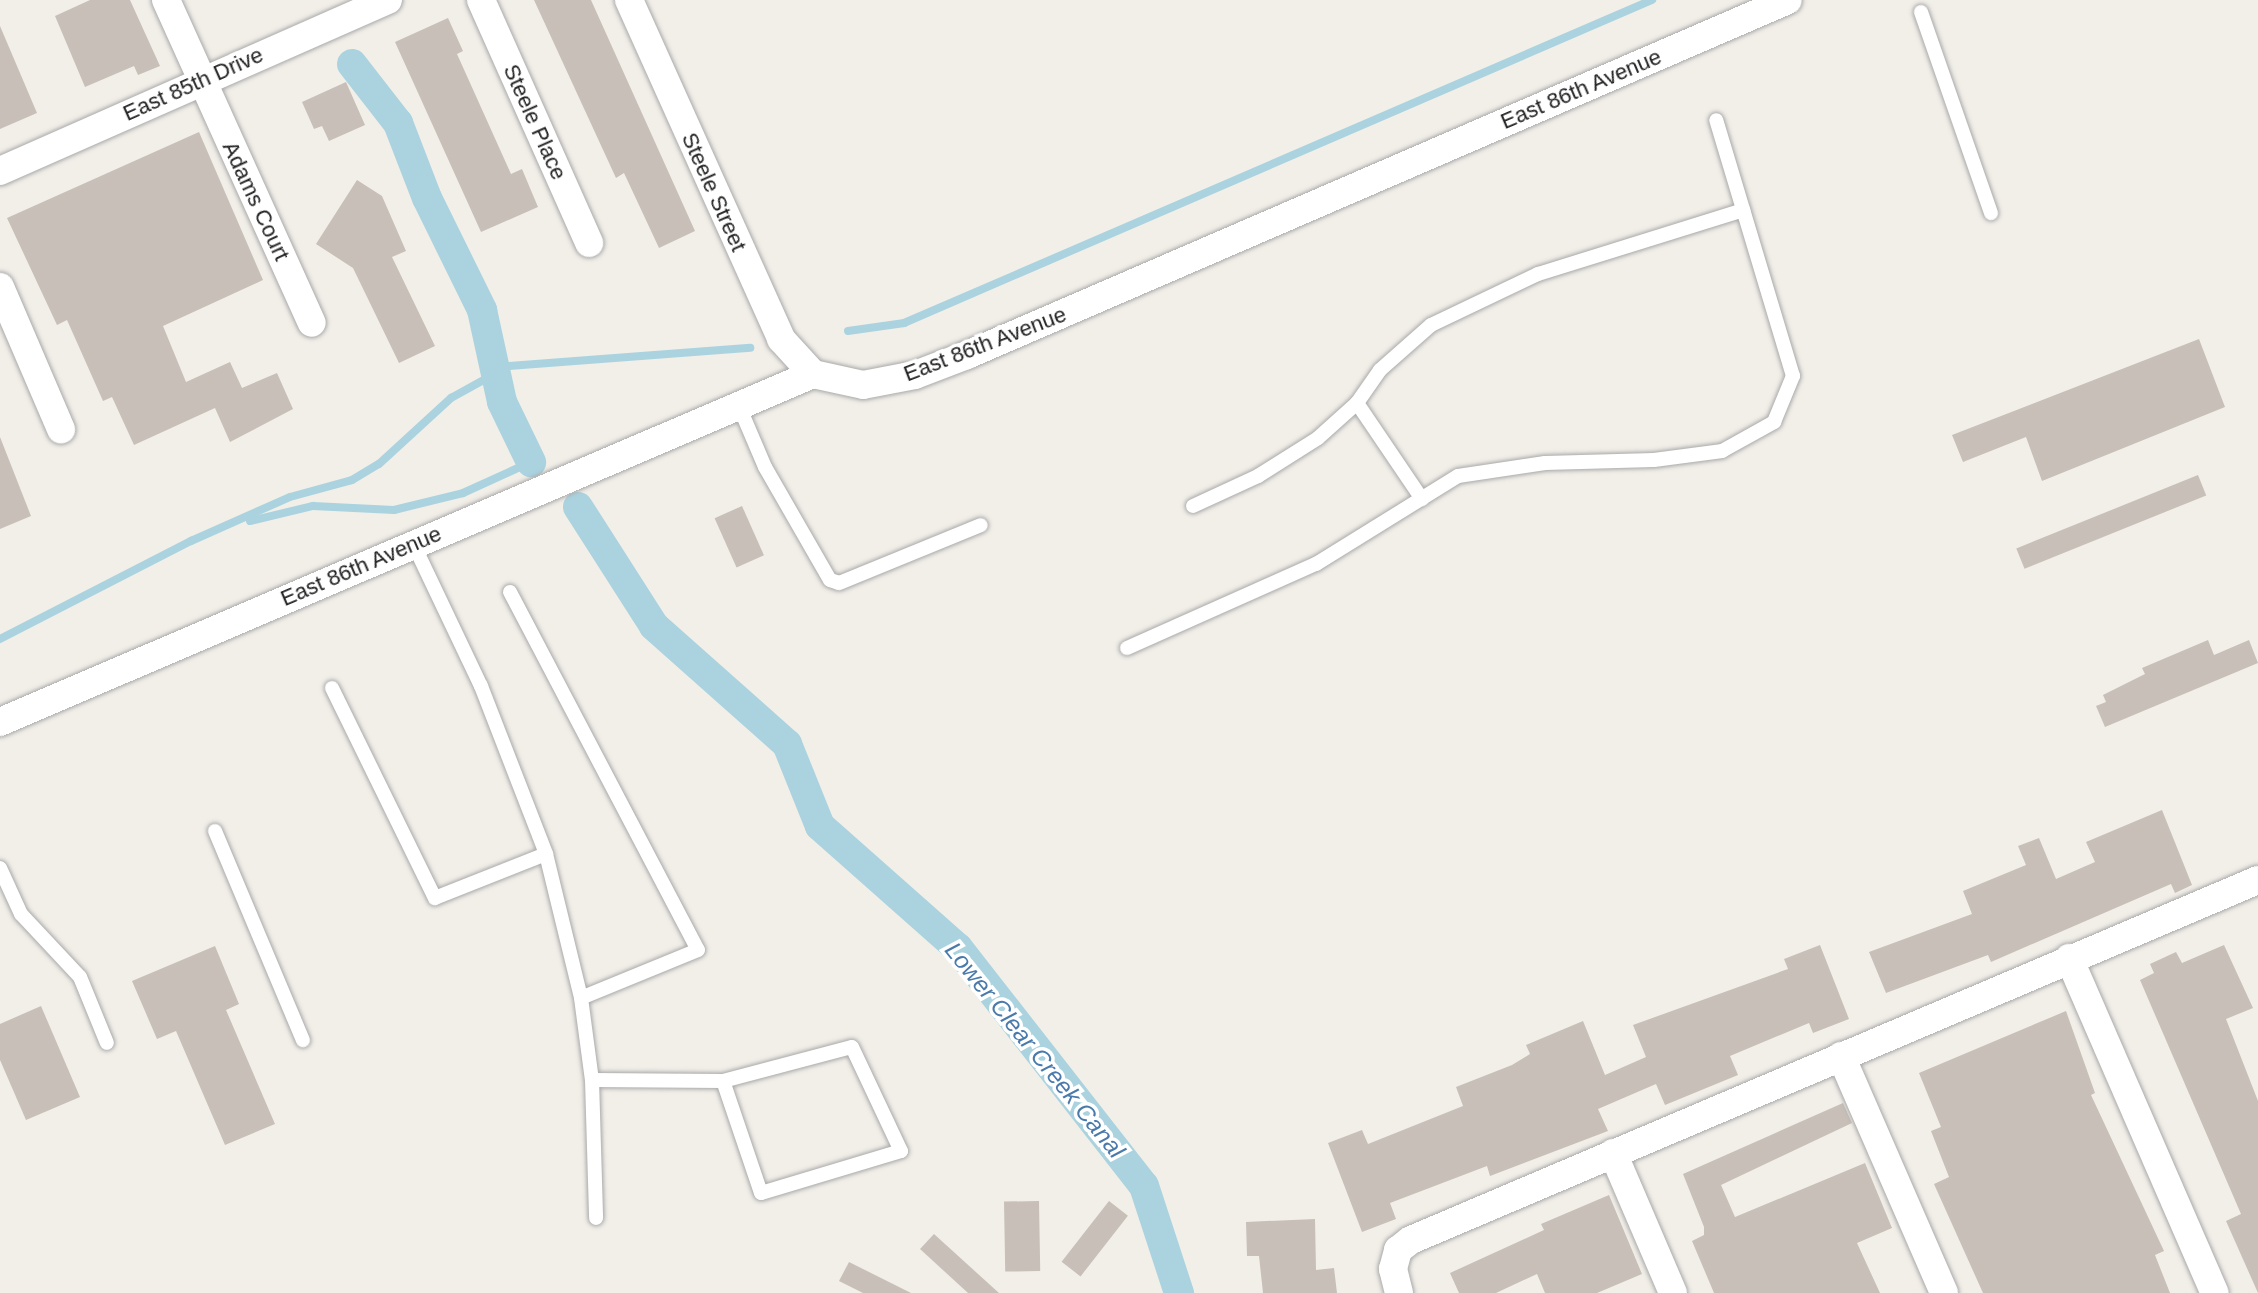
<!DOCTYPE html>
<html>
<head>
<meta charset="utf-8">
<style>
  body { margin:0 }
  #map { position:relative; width:2258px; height:1293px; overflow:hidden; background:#f2efe9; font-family:Arial,sans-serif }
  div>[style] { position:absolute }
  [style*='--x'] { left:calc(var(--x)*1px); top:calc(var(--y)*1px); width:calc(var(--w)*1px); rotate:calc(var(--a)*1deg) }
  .stream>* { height:8px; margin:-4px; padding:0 4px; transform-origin:4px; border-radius:4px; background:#aad3df }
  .canal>* { height:30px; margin:-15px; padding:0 15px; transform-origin:15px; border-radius:15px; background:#aad3df }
  .building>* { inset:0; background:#c7bfb8; transform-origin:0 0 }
  .roads { filter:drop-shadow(0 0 2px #a9a9a9) drop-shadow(0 0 2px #a9a9a9) }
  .service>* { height:14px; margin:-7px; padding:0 7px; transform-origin:7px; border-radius:7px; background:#fff }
  .minor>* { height:28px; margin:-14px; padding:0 14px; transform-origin:14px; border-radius:14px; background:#fff }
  span { translate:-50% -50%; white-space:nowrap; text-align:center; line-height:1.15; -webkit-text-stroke:7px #fff; paint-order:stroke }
  .street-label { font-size:22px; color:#222 }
  .water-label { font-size:24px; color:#4a7aab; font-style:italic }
</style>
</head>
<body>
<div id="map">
  <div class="stream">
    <i style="--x:848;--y:331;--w:57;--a:-8.1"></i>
    <i style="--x:904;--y:323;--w:815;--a:-23.36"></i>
    <i style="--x:250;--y:521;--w:65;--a:-13.4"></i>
    <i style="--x:313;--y:506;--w:81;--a:2.8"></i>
    <i style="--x:394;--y:510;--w:71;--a:-13.8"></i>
    <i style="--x:463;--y:493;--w:75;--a:-24.5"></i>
    <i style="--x:0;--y:639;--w:215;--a:-27.2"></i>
    <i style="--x:191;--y:541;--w:108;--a:-24"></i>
    <i style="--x:290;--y:497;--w:64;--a:-15.3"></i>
    <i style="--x:352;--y:480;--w:31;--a:-31"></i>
    <i style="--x:379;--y:464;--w:98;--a:-42.5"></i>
    <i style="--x:451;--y:398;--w:66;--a:-28.9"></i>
    <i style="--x:509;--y:366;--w:242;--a:-4.3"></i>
  </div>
  <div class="canal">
    <i style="--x:352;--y:64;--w:75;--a:52.1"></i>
    <i style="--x:398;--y:123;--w:80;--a:68.9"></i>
    <i style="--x:427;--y:198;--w:125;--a:63.8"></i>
    <i style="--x:482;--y:310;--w:94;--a:77.7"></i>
    <i style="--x:502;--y:402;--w:67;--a:64.2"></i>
    <i style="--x:578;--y:507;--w:141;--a:57.4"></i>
    <i style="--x:654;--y:626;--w:178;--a:41.6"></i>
    <i style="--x:787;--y:744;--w:88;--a:68.1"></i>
    <i style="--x:820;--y:826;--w:184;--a:41.5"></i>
    <i style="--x:958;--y:948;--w:302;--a:52"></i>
    <i style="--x:1144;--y:1186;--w:113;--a:71.9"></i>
  </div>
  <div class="building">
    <i style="clip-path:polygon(90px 0,130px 0,160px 66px,138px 75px,134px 66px,85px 87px,55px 16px)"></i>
    <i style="clip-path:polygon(534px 0,591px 0,695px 231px,659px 248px,624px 173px,616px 178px)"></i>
    <i style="clip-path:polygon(448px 18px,463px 51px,457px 54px,511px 174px,522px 169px,538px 207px,481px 232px,395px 42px)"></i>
    <i style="clip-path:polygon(0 26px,37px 113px,0 129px)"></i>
    <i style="clip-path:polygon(346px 82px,365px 125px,329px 141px,322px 126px,314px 129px,302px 102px)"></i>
    <i style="clip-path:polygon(199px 132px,263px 280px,163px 326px,186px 382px,230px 362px,242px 388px,277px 373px,293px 409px,230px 442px,215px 408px,134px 445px,112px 397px,103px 401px,67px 320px,57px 325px,7px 218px)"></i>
    <i style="clip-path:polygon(357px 180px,382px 196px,406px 251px,392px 257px,435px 346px,399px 363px,353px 268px,316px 244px)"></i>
    <i style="clip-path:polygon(2199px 339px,2225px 407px,2042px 481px,2026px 437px,1963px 462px,1952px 435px)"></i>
    <i style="clip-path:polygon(0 437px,31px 516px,0 529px)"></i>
    <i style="left:2198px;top:475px;width:22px;height:196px;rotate:68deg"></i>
    <i style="left:742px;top:506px;width:54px;height:30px;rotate:66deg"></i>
    <i style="clip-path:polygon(2208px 640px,2214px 655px,2249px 640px,2258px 663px,2105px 727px,2096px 706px,2106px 702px,2103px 695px,2145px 674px,2142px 668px)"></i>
    <i style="clip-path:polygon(2162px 810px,2192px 885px,2175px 893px,2171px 884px,1991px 962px,1988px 955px,1886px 993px,1869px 952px,1972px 914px,1963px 891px,2026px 865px,2018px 846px,2039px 838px,2056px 879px,2095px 862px,2086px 842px)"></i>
    <i style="clip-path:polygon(1820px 945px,1849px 1019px,1813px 1033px,1809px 1023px,1730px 1056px,1738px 1075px,1665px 1105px,1656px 1084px,1598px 1109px,1608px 1131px,1490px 1176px,1487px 1166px,1390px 1203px,1396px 1219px,1362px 1232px,1328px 1143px,1362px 1130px,1368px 1144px,1463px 1106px,1456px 1087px,1512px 1065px,1530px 1054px,1526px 1045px,1583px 1021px,1605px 1075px,1646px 1057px,1633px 1025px,1788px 969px,1784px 959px)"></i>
    <i style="clip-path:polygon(2224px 945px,2253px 1008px,2226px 1019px,2258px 1101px,2258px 1293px,2226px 1221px,2241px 1214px,2140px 980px,2154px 973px,2150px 964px,2176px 952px,2182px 963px)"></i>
    <i style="clip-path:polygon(215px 946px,239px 1004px,226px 1010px,275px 1124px,225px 1145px,176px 1031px,157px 1039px,132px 981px)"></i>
    <i style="clip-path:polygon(41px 1006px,80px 1097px,26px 1120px,0 1060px,0 1024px)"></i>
    <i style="clip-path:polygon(2066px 1011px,2095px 1093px,2091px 1095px,2164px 1251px,2155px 1255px,2170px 1293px,1983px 1293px,1934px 1184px,1949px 1177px,1931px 1131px,1941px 1127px,1919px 1073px)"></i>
    <i style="clip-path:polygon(1843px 1103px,1852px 1123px,1721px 1185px,1735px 1217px,1865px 1163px,1892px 1228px,1857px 1243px,1880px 1293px,1714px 1293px,1692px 1241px,1704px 1235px,1704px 1227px,1683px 1174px)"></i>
    <i style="clip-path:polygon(1609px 1195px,1642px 1274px,1597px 1293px,1545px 1293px,1537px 1274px,1496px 1293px,1459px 1293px,1450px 1273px,1544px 1230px,1541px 1224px)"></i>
    <i style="left:1039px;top:1201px;width:70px;height:35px;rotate:89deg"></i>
    <i style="left:1109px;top:1201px;width:24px;height:77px;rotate:38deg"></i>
    <i style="clip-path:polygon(1315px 1219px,1316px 1270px,1334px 1268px,1337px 1293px,1263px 1293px,1259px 1256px,1247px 1256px,1246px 1222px)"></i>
    <i style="clip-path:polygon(934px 1234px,999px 1293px,968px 1293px,920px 1249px)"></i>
    <i style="clip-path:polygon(849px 1262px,911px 1293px,863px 1293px,839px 1281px)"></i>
  </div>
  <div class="roads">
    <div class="service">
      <i style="--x:1921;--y:12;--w:213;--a:70.8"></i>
      <i style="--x:1357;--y:403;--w:116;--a:55.9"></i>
      <i style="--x:739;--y:406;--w:66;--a:66.9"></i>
      <i style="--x:765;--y:467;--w:130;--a:60.1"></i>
      <i style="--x:830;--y:580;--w:9;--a:18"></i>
      <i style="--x:839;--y:583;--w:153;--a:-22.2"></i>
      <i style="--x:1193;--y:506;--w:72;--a:-24.8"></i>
      <i style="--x:1258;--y:476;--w:71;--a:-32.3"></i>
      <i style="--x:1318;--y:438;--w:52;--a:-41.9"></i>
      <i style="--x:1357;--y:403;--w:40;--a:-55.1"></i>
      <i style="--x:1380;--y:370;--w:68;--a:-41.4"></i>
      <i style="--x:1431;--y:325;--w:119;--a:-25.5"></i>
      <i style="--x:1538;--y:274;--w:215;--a:-17.3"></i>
      <i style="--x:413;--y:543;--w:158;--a:64.6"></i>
      <i style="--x:481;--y:686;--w:180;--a:68.8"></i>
      <i style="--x:546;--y:854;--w:148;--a:76.3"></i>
      <i style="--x:581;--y:998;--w:83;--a:82.4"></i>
      <i style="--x:592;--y:1080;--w:138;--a:88.3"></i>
      <i style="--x:510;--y:592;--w:404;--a:62.3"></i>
      <i style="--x:698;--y:950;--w:126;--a:157.7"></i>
      <i style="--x:1127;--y:648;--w:207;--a:-24"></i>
      <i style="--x:1316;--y:564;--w:167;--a:-31.8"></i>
      <i style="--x:1458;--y:476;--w:88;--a:-8.5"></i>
      <i style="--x:1545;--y:463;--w:109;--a:-1.6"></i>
      <i style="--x:1654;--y:460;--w:69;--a:-7.5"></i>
      <i style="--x:1722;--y:451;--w:60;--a:-29.1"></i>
      <i style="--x:1774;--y:422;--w:50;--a:-67.6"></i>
      <i style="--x:1793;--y:376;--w:267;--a:-106.7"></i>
      <i style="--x:332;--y:688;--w:234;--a:63.9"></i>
      <i style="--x:435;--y:898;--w:119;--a:-21.6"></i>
      <i style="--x:215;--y:831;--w:227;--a:67.2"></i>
      <i style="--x:0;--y:868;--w:51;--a:65.5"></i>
      <i style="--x:21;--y:914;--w:86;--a:46.9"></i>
      <i style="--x:80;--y:977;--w:71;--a:67.8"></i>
      <i style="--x:592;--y:1080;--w:131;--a:0.4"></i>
      <i style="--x:723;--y:1081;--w:133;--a:-14.8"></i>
      <i style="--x:852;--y:1047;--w:115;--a:64.8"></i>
      <i style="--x:901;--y:1151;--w:146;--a:163.3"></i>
      <i style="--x:761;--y:1193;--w:118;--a:-108.7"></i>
    </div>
    <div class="minor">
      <i style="--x:166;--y:0;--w:354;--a:65.7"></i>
      <i style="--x:481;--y:0;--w:266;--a:66"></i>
      <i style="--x:629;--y:0;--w:372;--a:65.8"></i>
      <i style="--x:781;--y:339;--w:47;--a:47.6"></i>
      <i style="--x:0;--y:171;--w:424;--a:-23.8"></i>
      <i style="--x:0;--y:287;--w:155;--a:66.8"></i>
      <i style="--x:0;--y:722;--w:884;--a:-23.17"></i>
      <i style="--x:813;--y:374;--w:51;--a:12.4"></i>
      <i style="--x:863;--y:385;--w:53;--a:-10.9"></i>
      <i style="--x:915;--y:375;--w:56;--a:-21"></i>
      <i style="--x:967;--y:355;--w:894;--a:-23.38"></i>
      <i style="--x:2069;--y:958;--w:365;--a:66.5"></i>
      <i style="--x:1841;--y:1056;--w:258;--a:66.5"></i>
      <i style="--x:1613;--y:1153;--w:152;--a:66.8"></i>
      <i style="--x:1399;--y:1293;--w:25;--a:-104"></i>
      <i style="--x:1393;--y:1269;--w:20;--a:-75"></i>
      <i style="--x:1398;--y:1250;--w:16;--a:-38"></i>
      <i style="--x:1411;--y:1240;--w:920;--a:-23.03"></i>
    </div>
  </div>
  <div class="street-label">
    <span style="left:193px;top:84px;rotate:-24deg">East 85th Drive</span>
    <span style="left:1581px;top:89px;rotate:-23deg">East 86th Avenue</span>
    <span style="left:535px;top:122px;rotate:66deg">Steele Place</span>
    <span style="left:714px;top:192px;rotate:66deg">Steele Street</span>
    <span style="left:256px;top:201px;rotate:65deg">Adams Court</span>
    <span style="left:985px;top:344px;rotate:-21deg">East 86th Avenue</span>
    <span style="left:361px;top:566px;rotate:-23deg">East 86th Avenue</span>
  </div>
  <div class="water-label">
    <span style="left:1035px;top:1050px;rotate:51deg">Lower Clear Creek Canal</span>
  </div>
</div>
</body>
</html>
